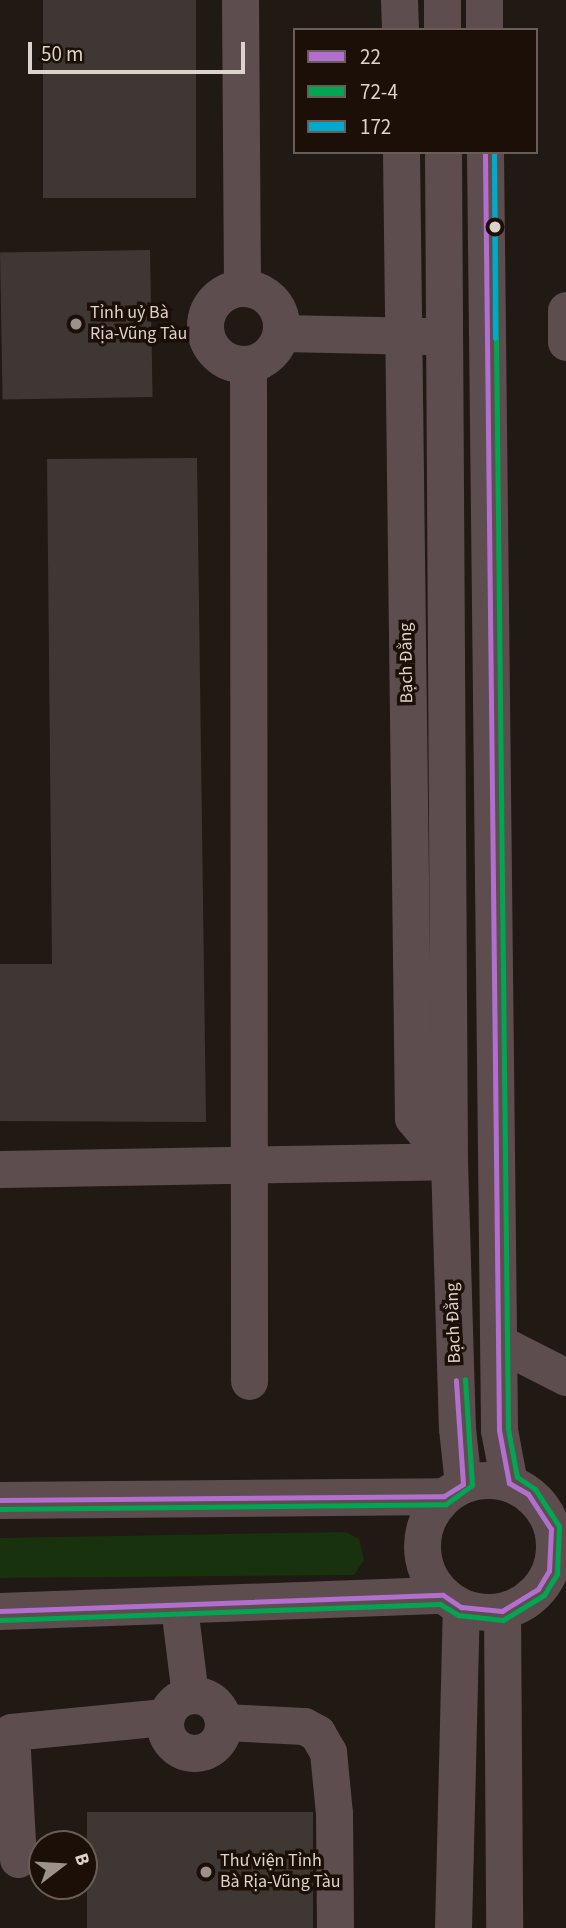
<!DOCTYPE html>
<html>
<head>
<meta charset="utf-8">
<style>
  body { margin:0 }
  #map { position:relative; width:566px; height:1928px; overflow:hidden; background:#211914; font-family:"Source Sans 3",sans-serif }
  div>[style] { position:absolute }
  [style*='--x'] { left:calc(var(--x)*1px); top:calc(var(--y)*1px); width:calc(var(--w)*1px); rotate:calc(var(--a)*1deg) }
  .green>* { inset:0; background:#18320e }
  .building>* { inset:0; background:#3f3733; transform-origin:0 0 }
  .minor>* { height:37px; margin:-18.5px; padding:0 18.5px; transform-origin:18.5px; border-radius:18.5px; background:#5d4d4f }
  .minor>.ring { margin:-18.5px; padding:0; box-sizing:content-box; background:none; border:37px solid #5d4d4f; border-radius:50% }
  .bus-1>* { height:5px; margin:-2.5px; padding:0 2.5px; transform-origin:2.5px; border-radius:2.5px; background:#b36fd0 }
  .bus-2>* { height:5px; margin:-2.5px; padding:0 2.5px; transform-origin:2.5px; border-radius:2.5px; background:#00a651 }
  .bus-3>* { height:5px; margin:-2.5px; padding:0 2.5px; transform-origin:2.5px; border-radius:2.5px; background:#00a9ce }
  .dots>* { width:19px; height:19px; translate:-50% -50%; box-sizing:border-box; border:4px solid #1c0f07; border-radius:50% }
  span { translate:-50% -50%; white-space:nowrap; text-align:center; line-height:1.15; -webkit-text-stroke:7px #1c0f07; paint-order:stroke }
  .poi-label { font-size:18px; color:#ddd3cd }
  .left { translate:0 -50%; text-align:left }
  .street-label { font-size:18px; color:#ddd3cd }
  .legend { position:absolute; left:293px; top:28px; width:245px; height:126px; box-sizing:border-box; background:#1c0f07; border:2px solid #695d56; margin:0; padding:9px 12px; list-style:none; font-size:21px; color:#ddd3cd }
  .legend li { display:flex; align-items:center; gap:14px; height:35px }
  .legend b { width:35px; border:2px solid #695d56 }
  .north { position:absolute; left:28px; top:1830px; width:70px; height:70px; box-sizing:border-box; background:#1c0f07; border:2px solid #695d56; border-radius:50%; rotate:73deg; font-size:19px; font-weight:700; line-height:28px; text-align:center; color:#ddd3cd }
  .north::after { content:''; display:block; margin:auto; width:24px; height:32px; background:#9b928c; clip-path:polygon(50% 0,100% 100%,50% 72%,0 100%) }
  .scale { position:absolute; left:28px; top:42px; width:217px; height:32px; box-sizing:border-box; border:4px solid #ddd3cd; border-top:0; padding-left:9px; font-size:21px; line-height:24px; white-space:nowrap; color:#ddd3cd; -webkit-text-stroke:5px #1c0f07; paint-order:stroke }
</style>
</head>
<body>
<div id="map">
  <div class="green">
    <i style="clip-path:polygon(346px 1532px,359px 1539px,364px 1560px,354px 1575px,0 1578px,0 1538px)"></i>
  </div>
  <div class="building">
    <i style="left:43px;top:0;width:153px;height:198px"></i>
    <i style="left:150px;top:250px;width:147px;height:150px;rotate:89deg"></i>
    <i style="clip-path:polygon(197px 458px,206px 1122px,0 1121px,0 964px,52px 964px,47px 459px)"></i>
    <i style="left:313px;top:1812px;width:116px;height:226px;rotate:90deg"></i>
  </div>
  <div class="minor">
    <i style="--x:240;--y:0;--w:288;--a:89.6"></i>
    <i style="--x:399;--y:0;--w:30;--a:88"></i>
    <i style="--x:442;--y:0;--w:30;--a:90"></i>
    <i style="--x:484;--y:0;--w:30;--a:90"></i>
    <i style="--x:401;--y:152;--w:966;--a:89.29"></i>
    <i style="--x:413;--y:1118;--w:56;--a:50.1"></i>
    <i style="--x:443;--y:152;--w:1009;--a:89.66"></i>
    <i style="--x:449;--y:1161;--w:267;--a:88.3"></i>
    <i style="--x:457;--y:1428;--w:56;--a:83.9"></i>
    <i style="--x:485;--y:152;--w:1278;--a:89.37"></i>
    <i style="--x:499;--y:1430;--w:54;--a:79.3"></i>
    <i class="ring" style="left:205px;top:288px;width:39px;height:39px"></i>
    <i style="--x:566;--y:310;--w:32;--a:90"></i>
    <i style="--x:281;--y:333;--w:144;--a:1.2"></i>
    <i style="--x:248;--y:365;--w:1016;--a:89.94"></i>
    <i style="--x:0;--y:1169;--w:449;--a:-1"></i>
    <i style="--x:499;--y:1343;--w:75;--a:26.9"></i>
    <i class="ring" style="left:422px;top:1480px;width:95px;height:95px"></i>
    <i style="--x:0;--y:1500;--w:444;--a:-0.5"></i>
    <i style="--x:179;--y:1607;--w:89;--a:82.9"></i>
    <i style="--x:0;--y:1611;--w:443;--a:-2.1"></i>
    <i style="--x:502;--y:1611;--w:317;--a:89.6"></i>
    <i class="ring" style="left:165px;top:1695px;width:21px;height:21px"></i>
    <i style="--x:223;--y:1722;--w:81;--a:2.8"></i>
    <i style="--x:304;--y:1726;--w:15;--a:28"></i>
    <i style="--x:317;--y:1733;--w:22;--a:60"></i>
    <i style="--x:328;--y:1752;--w:61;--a:84.4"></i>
    <i style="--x:334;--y:1813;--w:115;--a:89.5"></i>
    <i style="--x:18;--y:1859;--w:127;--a:-93.2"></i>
    <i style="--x:11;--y:1732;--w:154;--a:-5.6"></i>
    <i style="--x:453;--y:1928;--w:321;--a:-88.6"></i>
  </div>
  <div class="bus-1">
    <i style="--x:0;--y:1500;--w:444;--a:-0.5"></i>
    <i style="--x:444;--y:1496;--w:22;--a:-32"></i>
    <i style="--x:463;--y:1484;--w:104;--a:-93.9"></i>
    <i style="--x:0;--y:1611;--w:443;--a:-2.1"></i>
    <i style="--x:443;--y:1595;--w:22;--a:34"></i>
    <i style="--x:461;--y:1607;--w:41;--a:5.6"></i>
    <i style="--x:502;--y:1611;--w:42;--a:-31.4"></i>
    <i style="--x:538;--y:1589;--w:21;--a:-59"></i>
    <i style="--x:549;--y:1571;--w:42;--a:-87.3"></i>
    <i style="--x:551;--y:1529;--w:42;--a:-123.3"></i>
    <i style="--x:528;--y:1494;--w:22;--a:-150"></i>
    <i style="--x:509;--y:1483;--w:54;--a:-100.7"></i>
    <i style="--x:499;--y:1430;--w:1278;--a:-90.63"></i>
  </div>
  <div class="bus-2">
    <i style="--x:0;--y:1509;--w:446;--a:-0.6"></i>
    <i style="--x:446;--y:1504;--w:32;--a:-36"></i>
    <i style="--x:472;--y:1485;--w:106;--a:-93.8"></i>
    <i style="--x:0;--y:1620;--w:440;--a:-2.1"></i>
    <i style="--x:440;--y:1604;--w:21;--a:31"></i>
    <i style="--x:458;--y:1615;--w:45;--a:6.3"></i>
    <i style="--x:503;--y:1620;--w:48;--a:-31.4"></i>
    <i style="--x:544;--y:1595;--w:25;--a:-58"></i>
    <i style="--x:557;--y:1574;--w:48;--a:-87.6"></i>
    <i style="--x:559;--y:1526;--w:44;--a:-123"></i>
    <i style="--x:535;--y:1489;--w:22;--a:-146"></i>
    <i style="--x:517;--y:1477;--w:49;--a:-100.6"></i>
    <i style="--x:508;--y:1429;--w:1277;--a:-90.63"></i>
  </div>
  <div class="bus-3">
    <i style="--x:494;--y:152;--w:186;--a:89.7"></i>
  </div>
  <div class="dots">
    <i style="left:495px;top:227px;background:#ddd3cd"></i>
    <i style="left:76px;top:324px;background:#9b928c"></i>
    <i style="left:206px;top:1872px;background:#9b928c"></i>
  </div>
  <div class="poi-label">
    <span class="left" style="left:90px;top:324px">Tỉnh uỷ Bà<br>Rịa-Vũng Tàu</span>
    <span class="left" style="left:220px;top:1872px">Thư viện Tỉnh<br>Bà Rịa-Vũng Tàu</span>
  </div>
  <div class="street-label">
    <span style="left:407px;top:663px;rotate:-91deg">Bạch Đằng</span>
    <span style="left:454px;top:1323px;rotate:-92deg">Bạch Đằng</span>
  </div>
  <ul class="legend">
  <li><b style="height:9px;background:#b36fd0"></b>22</li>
  <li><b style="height:9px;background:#00a651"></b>72-4</li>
  <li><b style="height:9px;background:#00a9ce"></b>172</li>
  </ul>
  <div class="north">B</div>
  <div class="scale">50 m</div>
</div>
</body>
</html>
